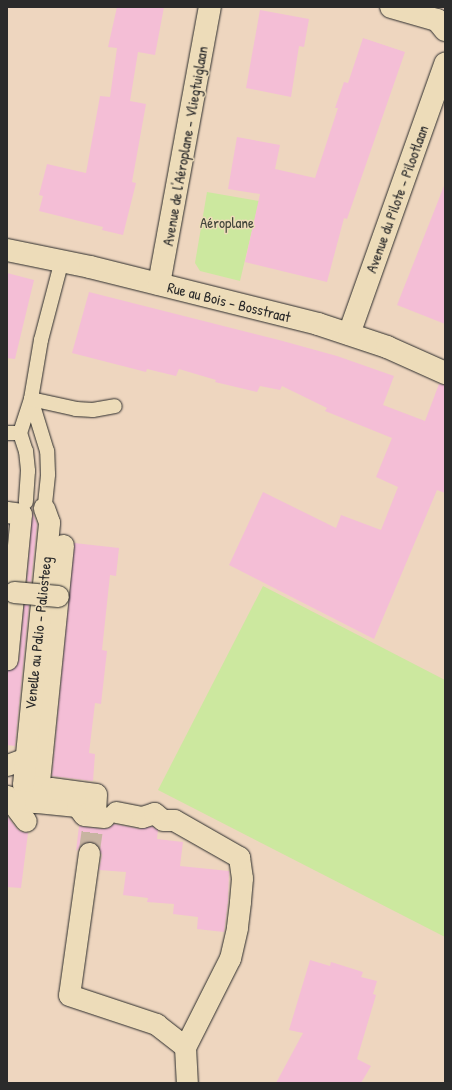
<!DOCTYPE html>
<html>
<head>
<meta charset="utf-8">
<style>
  body { margin:0 }
  #map { position:relative; width:452px; height:1090px; overflow:hidden; background:#eed6bf; font-family:"Patrick Hand",sans-serif }
  div>[style] { position:absolute }
  [style*='--x'] { left:calc(var(--x)*1px); top:calc(var(--y)*1px); width:calc(var(--w)*1px); rotate:calc(var(--a)*1deg) }
  .green>* { inset:0; background:#cce89f }
  .building>* { inset:0; background:#f4bed6 }
  .pedestrian-tunnel>* { height:21px; margin-top:-10.5px; transform-origin:0; background:repeating-linear-gradient(90deg,#c7b4a1 0 21px,transparent 0 31px) }
  .roads { filter:drop-shadow(0 0 1px #2b2b2b) drop-shadow(0 0 1px #2b2b2b) }
  .service>* { height:14px; margin:-7px; padding:0 7px; transform-origin:7px; border-radius:7px; background:#eddcb9 }
  .pedestrian>* { height:21px; margin:-10.5px; padding:0 10.5px; transform-origin:10.5px; border-radius:10.5px; background:#eddcb9 }
  .minor>* { height:22px; margin:-11px; padding:0 11px; transform-origin:11px; border-radius:11px; background:#eddcb9 }
  .bridges { filter:drop-shadow(0 0 1px #2b2b2b) drop-shadow(0 0 1px #2b2b2b) }
  .pedestrian-bridge>* { height:21px; margin:-10.5px; padding:0 10.5px; transform-origin:10.5px; border-radius:10.5px; background:#eddcb9 }
  span { translate:-50% -50%; white-space:nowrap; text-align:center; line-height:1.15; -webkit-text-stroke:3px #eddcb9; paint-order:stroke }
  .street-label { font-size:15px; color:#2b2b2b }
  .park-label { font-size:15px; color:#43473c }
  .frame { position:absolute; inset:0; border:8px solid #2b2b2b; pointer-events:none }
</style>
</head>
<body>
<div id="map">
  <div class="green">
    <i style="clip-path:polygon(207px 192px,259px 201px,240px 281px,200px 271px,195px 263px)"></i>
    <i style="clip-path:polygon(263px 586px,445px 680px,445px 937px,158px 790px)"></i>
  </div>
  <div class="building">
    <i style="clip-path:polygon(117px 7px,164px 7px,155px 55px,138px 52px,130px 101px,146px 104px,132px 182px,136px 183px,123px 235px,102px 230px,103px 227px,39px 211px,43px 196px,39px 195px,47px 164px,86px 173px,100px 96px,110px 97px,117px 48px,108px 47px)"></i>
    <i style="clip-path:polygon(260px 10px,309px 19px,304px 47px,299px 46px,291px 97px,246px 88px)"></i>
    <i style="clip-path:polygon(363px 38px,405px 52px,347px 219px,344px 218px,327px 282px,245px 262px,260px 194px,228px 189px,237px 137px,280px 145px,275px 169px,315px 178px,338px 108px,335px 108px,344px 82px,348px 83px)"></i>
    <i style="clip-path:polygon(444px 186px,445px 186px,445px 324px,397px 305px)"></i>
    <i style="clip-path:polygon(7px 273px,34px 280px,15px 359px,7px 358px)"></i>
    <i style="clip-path:polygon(89px 292px,279px 340px,337px 356px,394px 376px,383px 405px,425px 421px,439px 384px,445px 385px,445px 493px,437px 490px,374px 639px,229px 565px,263px 492px,336px 528px,341px 515px,381px 530px,398px 487px,376px 477px,392px 438px,325px 411px,327px 408px,282px 386px,280px 390px,260px 386px,257px 392px,215px 382px,216px 380px,179px 369px,176px 376px,147px 369px,146px 372px,72px 353px)"></i>
    <i style="clip-path:polygon(32px 512px,37px 524px,31px 582px,27px 581px)"></i>
    <i style="clip-path:polygon(74px 543px,119px 548px,116px 576px,110px 575px,102px 650px,107px 651px,101px 704px,95px 703px,89px 753px,95px 754px,93px 781px,52px 776px)"></i>
    <i style="clip-path:polygon(24px 605px,29px 605px,15px 746px,7px 745px,7px 671px,16px 666px,19px 661px)"></i>
    <i style="clip-path:polygon(7px 816px,17px 829px,22px 832px,28px 833px,21px 888px,7px 887px)"></i>
    <i style="clip-path:polygon(114px 824px,140px 829px,152px 826px,158px 830px,157px 839px,183px 842px,180px 866px,229px 871px,228px 901px,224px 932px,197px 929px,198px 917px,173px 914px,174px 904px,147px 902px,148px 898px,123px 895px,126px 872px,99px 870px,102px 855px,96px 843px,90px 841px,85px 842px,76px 851px,79px 826px,103px 829px,109px 828px)"></i>
    <i style="clip-path:polygon(310px 960px,330px 966px,331px 962px,363px 972px,361px 977px,377px 981px,373px 994px,376px 995px,357px 1059px,371px 1066px,361px 1083px,276px 1083px,303px 1033px,289px 1030px)"></i>
  </div>
  <div class="pedestrian-tunnel">
    <i style="--x:89;--y:853;--w:42;--a:-81.9"></i>
  </div>
  <div class="roads">
    <div class="service">
      <i style="--x:7;--y:433;--w:13;--a:0"></i>
      <i style="--x:20;--y:433;--w:36;--a:-72"></i>
      <i style="--x:31;--y:399;--w:60;--a:-80.4"></i>
      <i style="--x:41;--y:340;--w:83;--a:-75.3"></i>
      <i style="--x:20;--y:433;--w:19;--a:72"></i>
      <i style="--x:26;--y:451;--w:20;--a:84"></i>
      <i style="--x:28;--y:471;--w:31;--a:94"></i>
      <i style="--x:45;--y:504;--w:30;--a:-84"></i>
      <i style="--x:48;--y:474;--w:23;--a:-92"></i>
      <i style="--x:47;--y:451;--w:54;--a:-107.1"></i>
      <i style="--x:31;--y:399;--w:46;--a:12.5"></i>
      <i style="--x:76;--y:409;--w:17;--a:3"></i>
      <i style="--x:93;--y:410;--w:22;--a:-10"></i>
    </div>
    <div class="pedestrian">
      <i style="--x:7;--y:512;--w:14;--a:8"></i>
      <i style="--x:21;--y:514;--w:146;--a:95.5"></i>
      <i style="--x:63;--y:545;--w:258;--a:95.8"></i>
      <i style="--x:37;--y:802;--w:40;--a:5.7"></i>
      <i style="--x:77;--y:806;--w:11;--a:52"></i>
      <i style="--x:84;--y:815;--w:20;--a:6"></i>
      <i style="--x:7;--y:765;--w:20;--a:-20"></i>
      <i style="--x:41;--y:787;--w:18;--a:-171"></i>
      <i style="--x:23;--y:784;--w:263;--a:-84.3"></i>
      <i style="--x:49;--y:522;--w:15;--a:-110"></i>
      <i style="--x:51;--y:788;--w:45;--a:7.6"></i>
      <i style="--x:96;--y:794;--w:17;--a:93"></i>
      <i style="--x:7;--y:796;--w:31;--a:53"></i>
      <i style="--x:8;--y:800;--w:27;--a:4"></i>
      <i style="--x:35;--y:802;--w:5;--a:-37"></i>
      <i style="--x:116;--y:812;--w:26;--a:11"></i>
      <i style="--x:142;--y:817;--w:13;--a:-18"></i>
      <i style="--x:154;--y:813;--w:11;--a:38"></i>
      <i style="--x:163;--y:820;--w:11;--a:0"></i>
      <i style="--x:174;--y:820;--w:75;--a:29.6"></i>
      <i style="--x:239;--y:857;--w:21;--a:82"></i>
      <i style="--x:242;--y:878;--w:24;--a:95"></i>
      <i style="--x:240;--y:902;--w:26;--a:97"></i>
      <i style="--x:237;--y:928;--w:31;--a:103"></i>
      <i style="--x:230;--y:958;--w:100;--a:116.8"></i>
      <i style="--x:89;--y:853;--w:143;--a:98"></i>
      <i style="--x:69;--y:995;--w:92;--a:18.4"></i>
      <i style="--x:156;--y:1024;--w:37;--a:38"></i>
      <i style="--x:185;--y:1047;--w:36;--a:87"></i>
    </div>
    <div class="minor">
      <i style="--x:391;--y:7;--w:48;--a:15.8"></i>
      <i style="--x:437;--y:20;--w:13;--a:51"></i>
      <i style="--x:7;--y:250;--w:85;--a:11.6"></i>
      <i style="--x:90;--y:267;--w:235;--a:14"></i>
      <i style="--x:318;--y:324;--w:73;--a:18.4"></i>
      <i style="--x:387;--y:347;--w:64;--a:24.1"></i>
      <i style="--x:159;--y:284;--w:282;--a:-79.6"></i>
      <i style="--x:349;--y:334;--w:287;--a:-70.4"></i>
    </div>
  </div>
  <div class="bridges">
    <div class="pedestrian-bridge">
      <i style="--x:14;--y:592;--w:44;--a:5.2"></i>
    </div>
  </div>
  <div class="street-label">
    <span style="left:185px;top:146px;rotate:-80deg">Avenue de l'Aéroplane - Vliegtuiglaan</span>
    <span style="left:397px;top:199px;rotate:-70deg">Avenue du Pilote - Pilootlaan</span>
    <span style="left:229px;top:302px;rotate:14deg">Rue au Bois - Bosstraat</span>
    <span style="left:38px;top:633px;rotate:-84deg">Venelle au Palio - Paliosteeg</span>
  </div>
  <div class="park-label">
    <span style="left:227px;top:223px">Aéroplane</span>
  </div>
  <div class="frame"></div>
</div>
</body>
</html>
